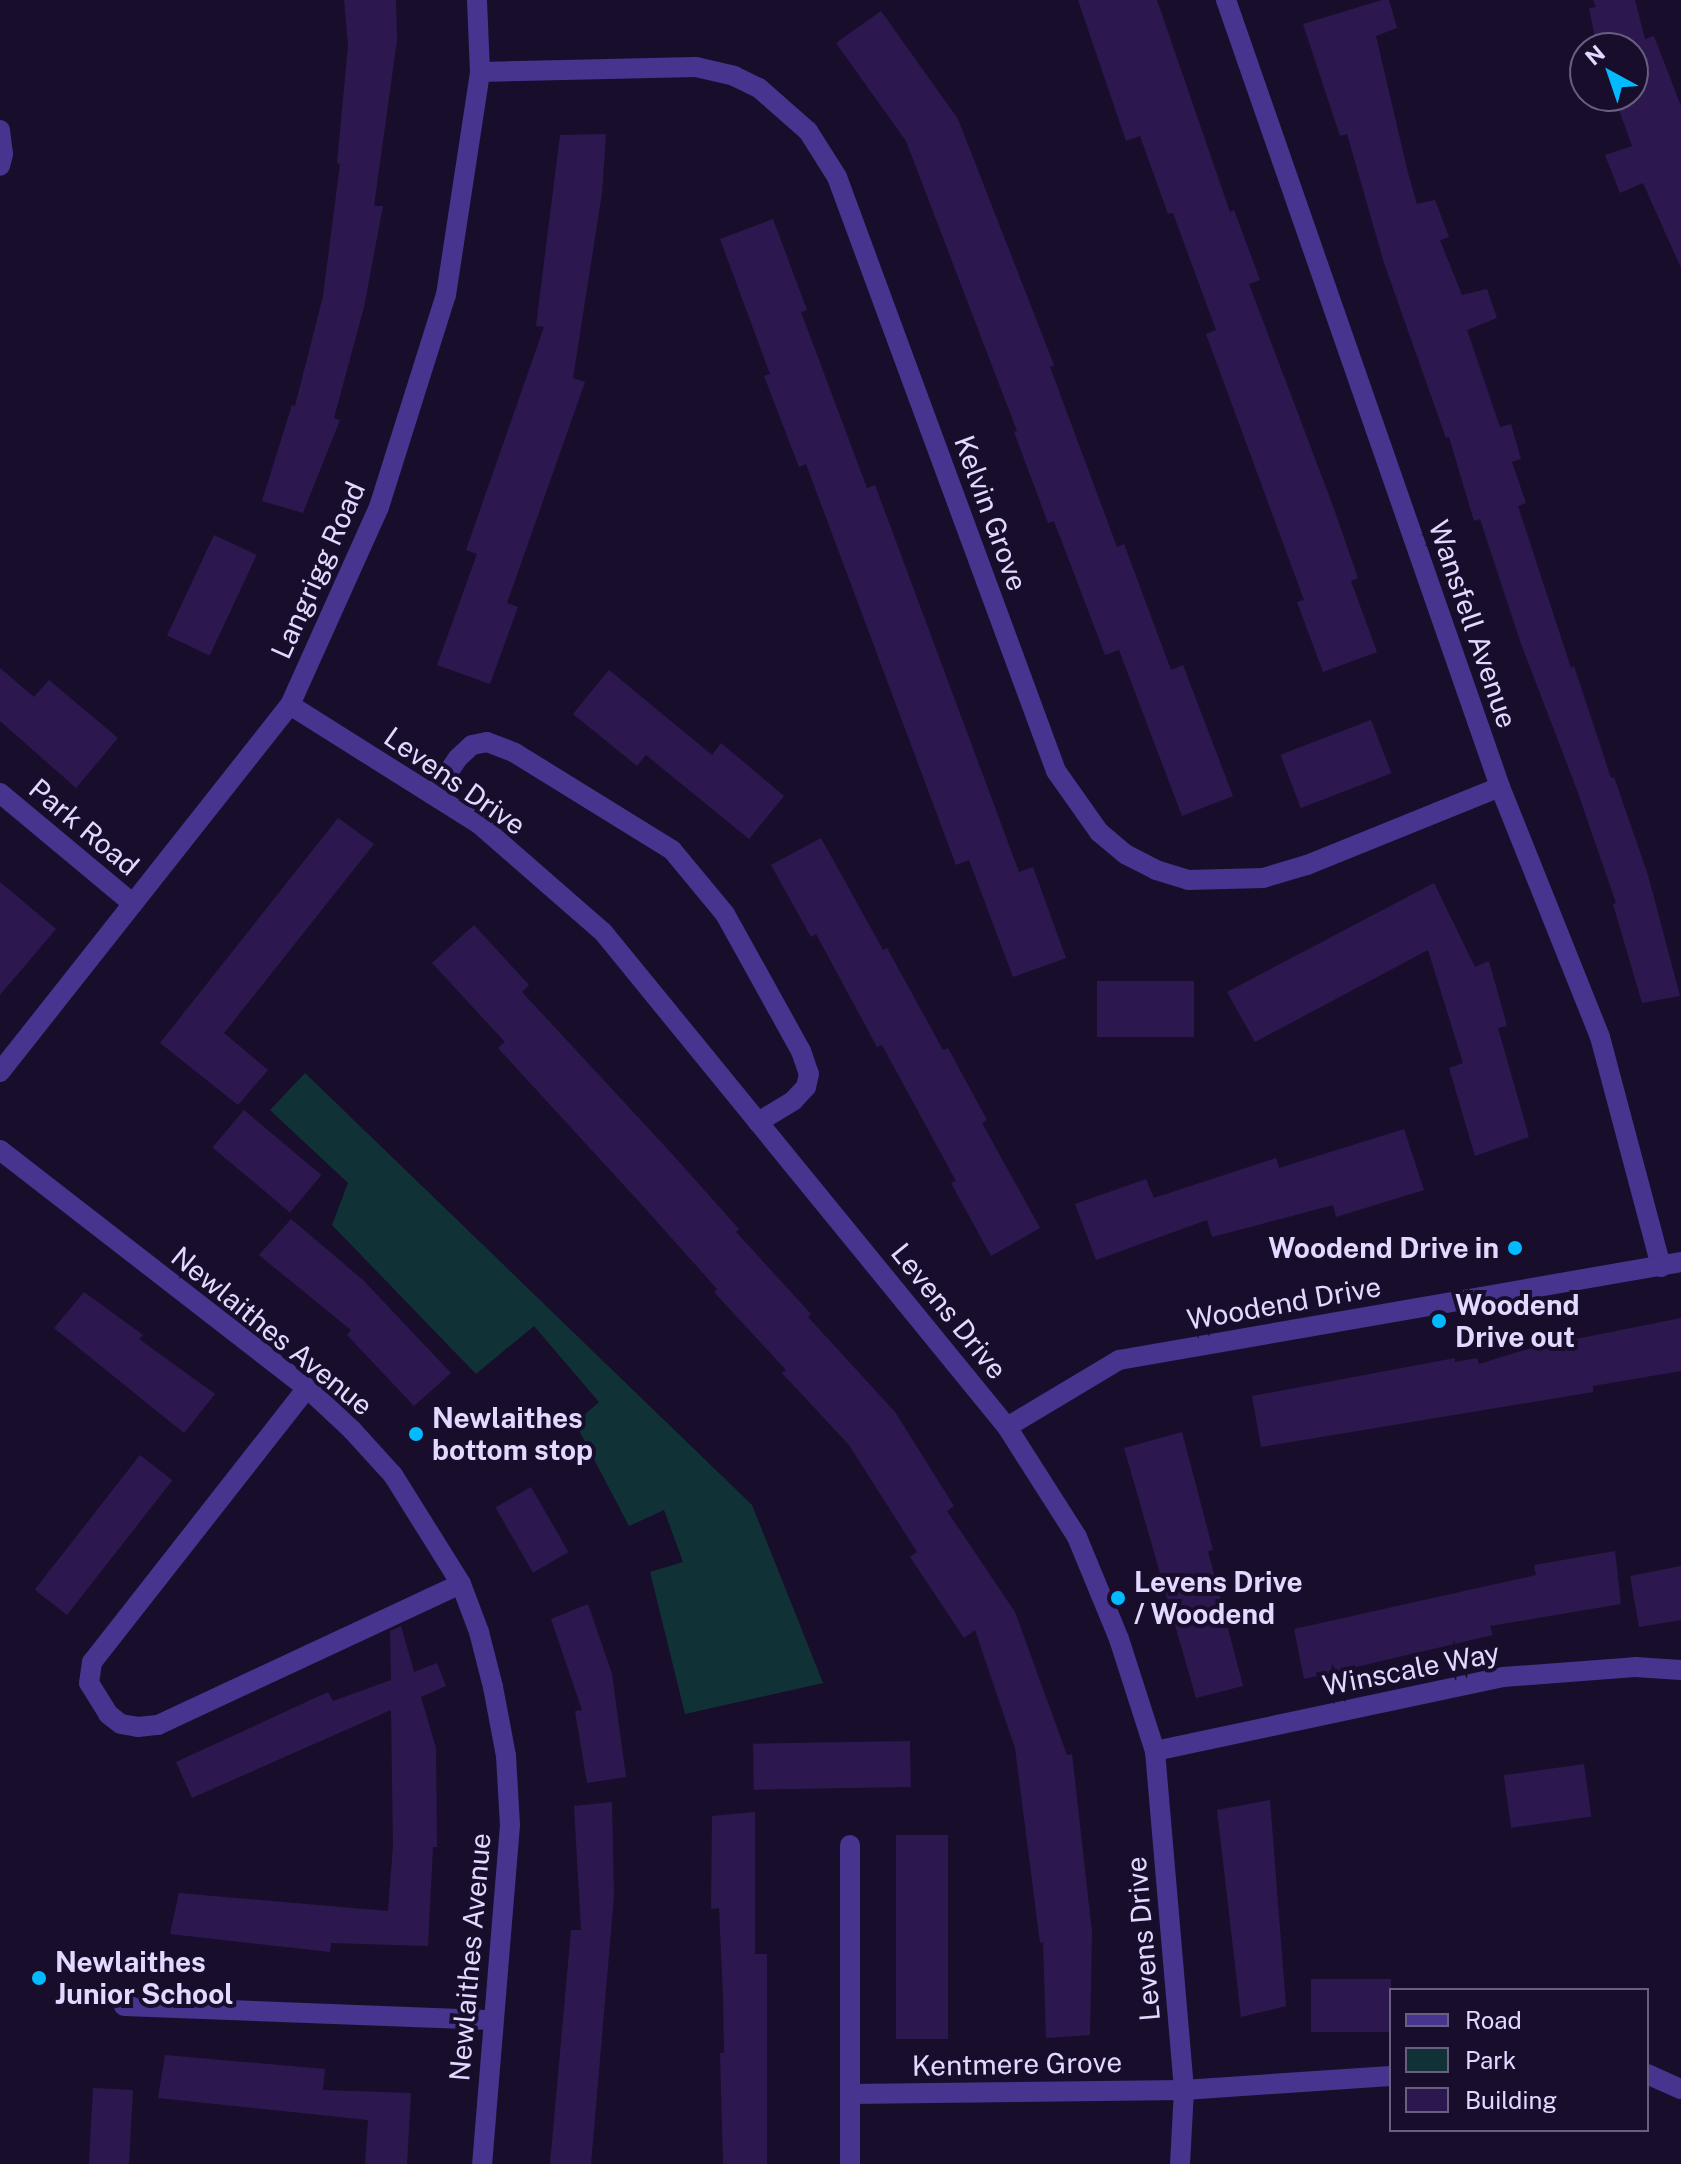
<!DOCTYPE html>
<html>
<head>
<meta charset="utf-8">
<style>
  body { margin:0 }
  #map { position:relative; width:1681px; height:2164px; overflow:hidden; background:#180e2b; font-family:"Public Sans",sans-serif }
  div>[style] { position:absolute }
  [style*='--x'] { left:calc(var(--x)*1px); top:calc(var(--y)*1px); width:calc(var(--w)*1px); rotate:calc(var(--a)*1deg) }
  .green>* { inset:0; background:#103136 }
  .building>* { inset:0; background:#2c184e; transform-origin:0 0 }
  .street>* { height:20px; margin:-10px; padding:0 10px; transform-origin:10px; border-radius:10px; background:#47348f }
  .dots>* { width:22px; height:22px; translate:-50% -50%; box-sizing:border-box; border:4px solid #180e2b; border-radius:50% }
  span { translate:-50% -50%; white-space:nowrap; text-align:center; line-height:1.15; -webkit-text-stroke:8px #180e2b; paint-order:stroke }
  .street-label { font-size:28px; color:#e3d8ff }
  .poi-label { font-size:28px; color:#e3d8ff; font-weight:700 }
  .right { translate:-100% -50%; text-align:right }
  .left { translate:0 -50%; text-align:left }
  .legend { position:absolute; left:1389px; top:1988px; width:260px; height:144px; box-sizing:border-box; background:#180e2b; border:2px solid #695f80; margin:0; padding:10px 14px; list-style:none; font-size:24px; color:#e3d8ff }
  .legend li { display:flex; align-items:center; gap:16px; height:40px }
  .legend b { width:40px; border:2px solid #695f80 }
  .north { position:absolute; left:1569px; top:32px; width:80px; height:80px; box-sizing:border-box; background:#180e2b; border:2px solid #695f80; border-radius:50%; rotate:320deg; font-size:22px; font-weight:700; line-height:32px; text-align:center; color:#e3d8ff }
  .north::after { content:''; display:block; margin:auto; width:28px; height:36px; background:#04baff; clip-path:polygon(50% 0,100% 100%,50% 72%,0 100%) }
</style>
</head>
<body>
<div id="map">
  <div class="green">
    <i style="clip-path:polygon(305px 1073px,752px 1505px,823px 1683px,685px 1714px,650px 1572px,683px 1562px,664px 1510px,629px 1526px,575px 1423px,599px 1402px,534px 1326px,476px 1374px,332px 1225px,348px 1183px,270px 1110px)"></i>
  </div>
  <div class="building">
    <i style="clip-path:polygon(344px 0,396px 0,397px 40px,374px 206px,383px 206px,364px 307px,334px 418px,340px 420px,303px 513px,262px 501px,292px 405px,295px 406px,323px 296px,340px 164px,337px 163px,348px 46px)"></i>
    <i style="clip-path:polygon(1078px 0,1157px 0,1230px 212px,1234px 210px,1260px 280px,1249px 284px,1333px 506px,1358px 578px,1351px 581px,1377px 652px,1323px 672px,1297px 602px,1304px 600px,1206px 334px,1216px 330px,1173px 213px,1168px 214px,1140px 136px,1126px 141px)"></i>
    <i style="clip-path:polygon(1382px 0,1389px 0,1397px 28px,1376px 36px,1408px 173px,1417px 204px,1435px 200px,1449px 237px,1440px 240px,1462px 295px,1487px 289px,1497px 318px,1467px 330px,1500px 427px,1511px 424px,1521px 459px,1512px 462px,1526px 503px,1518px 506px,1571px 668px,1574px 666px,1611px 778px,1614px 777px,1648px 875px,1680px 996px,1642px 1003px,1613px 904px,1616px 903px,1577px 790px,1520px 641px,1480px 519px,1474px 521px,1449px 437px,1446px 438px,1384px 263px,1347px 134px,1340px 136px,1303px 24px)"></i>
    <i style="clip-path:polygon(1593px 0,1635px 0,1645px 39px,1654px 36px,1681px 106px,1681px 268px,1643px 183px,1620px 193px,1605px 155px,1632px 146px,1614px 96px,1633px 96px,1633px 48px,1597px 48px,1589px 8px,1596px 7px)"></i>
    <i style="clip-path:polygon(881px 11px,958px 119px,1054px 365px,1050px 367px,1117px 547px,1124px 544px,1171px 670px,1183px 665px,1233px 796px,1182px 816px,1119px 650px,1105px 655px,1054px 521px,1048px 523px,1014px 432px,1017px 431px,906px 141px,836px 43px)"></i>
    <i style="clip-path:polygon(606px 134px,602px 193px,573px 378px,585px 382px,507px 603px,518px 607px,490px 684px,437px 665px,477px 554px,466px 550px,544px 327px,536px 326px,560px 135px)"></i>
    <i style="clip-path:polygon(773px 219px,807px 310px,801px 312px,867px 488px,875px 485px,1019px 872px,1033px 867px,1066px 958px,1013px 977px,969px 860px,956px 865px,806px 464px,799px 467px,764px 376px,770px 374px,720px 239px)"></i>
    <i style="left:214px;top:535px;width:47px;height:111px;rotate:25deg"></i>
    <i style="clip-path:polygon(0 668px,34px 697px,49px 680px,118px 738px,76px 788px,0 721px)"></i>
    <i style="clip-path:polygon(609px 670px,712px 755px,721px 743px,784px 796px,749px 839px,646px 755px,637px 766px,573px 714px)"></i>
    <i style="left:1371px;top:720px;width:57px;height:97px;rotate:69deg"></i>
    <i style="clip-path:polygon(338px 818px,374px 844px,224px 1033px,268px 1070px,238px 1105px,160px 1043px)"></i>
    <i style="clip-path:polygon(821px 838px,883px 950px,887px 948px,943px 1050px,948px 1048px,987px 1120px,982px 1123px,1040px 1228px,991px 1256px,951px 1183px,956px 1181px,882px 1045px,877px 1047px,816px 934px,811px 937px,771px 865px)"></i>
    <i style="clip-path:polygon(0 882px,56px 929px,0 995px)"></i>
    <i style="clip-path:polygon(1434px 883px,1475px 967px,1489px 961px,1507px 1026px,1498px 1028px,1529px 1137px,1475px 1156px,1449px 1068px,1463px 1063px,1428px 950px,1255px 1042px,1227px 992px)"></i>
    <i style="clip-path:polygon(474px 925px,529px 985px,522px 992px,673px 1155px,739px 1229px,736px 1232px,811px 1314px,808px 1317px,895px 1412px,954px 1506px,947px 1511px,1015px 1612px,1067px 1755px,1072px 1754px,1092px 1932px,1090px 2035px,1046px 2038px,1043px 1942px,1040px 1943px,1015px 1748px,975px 1630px,964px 1638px,910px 1557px,917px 1552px,849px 1445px,782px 1373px,786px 1370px,714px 1292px,717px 1289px,643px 1206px,498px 1048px,505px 1042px,432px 963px)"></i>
    <i style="left:1194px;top:981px;width:56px;height:97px;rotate:90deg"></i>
    <i style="left:244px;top:1110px;width:101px;height:49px;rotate:40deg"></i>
    <i style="clip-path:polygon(1404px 1129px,1424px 1190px,1336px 1217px,1333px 1205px,1212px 1237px,1207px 1220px,1096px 1260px,1075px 1204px,1146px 1179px,1154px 1198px,1276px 1158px,1279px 1168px)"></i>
    <i style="clip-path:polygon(291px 1219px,363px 1280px,451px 1373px,414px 1406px,347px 1335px,351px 1330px,259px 1255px)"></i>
    <i style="clip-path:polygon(84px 1292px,143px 1335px,139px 1339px,215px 1394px,184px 1433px,54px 1328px)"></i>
    <i style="clip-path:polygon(1681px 1318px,1681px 1371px,1593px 1386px,1593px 1392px,1261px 1447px,1252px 1396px,1455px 1358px,1455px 1362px,1477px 1358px,1479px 1364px,1531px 1348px)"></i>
    <i style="clip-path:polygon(1182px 1432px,1213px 1550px,1208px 1551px,1243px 1686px,1196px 1698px,1124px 1448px)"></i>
    <i style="left:140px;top:1455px;width:41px;height:171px;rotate:38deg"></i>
    <i style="left:531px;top:1487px;width:75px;height:41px;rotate:60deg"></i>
    <i style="clip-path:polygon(1615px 1551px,1621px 1604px,1490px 1626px,1493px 1635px,1304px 1679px,1294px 1629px,1536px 1575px,1534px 1565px)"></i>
    <i style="clip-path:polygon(1681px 1566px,1681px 1620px,1639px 1627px,1630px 1576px)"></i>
    <i style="clip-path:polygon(588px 1604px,612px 1674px,626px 1777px,587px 1783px,575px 1711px,582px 1710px,551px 1619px)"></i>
    <i style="clip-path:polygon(401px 1626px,414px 1672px,437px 1663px,446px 1686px,421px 1697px,436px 1748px,437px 1847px,433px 1847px,428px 1946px,331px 1943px,330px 1952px,170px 1934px,179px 1893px,388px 1911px,393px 1846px,391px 1710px,192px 1798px,176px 1762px,328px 1692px,333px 1701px,391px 1680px,390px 1631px)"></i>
    <i style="left:910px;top:1741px;width:46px;height:157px;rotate:89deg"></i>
    <i style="left:1584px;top:1764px;width:53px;height:81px;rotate:82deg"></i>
    <i style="clip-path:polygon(1270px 1800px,1286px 2006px,1241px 2017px,1217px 1810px)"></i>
    <i style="clip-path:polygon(612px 1802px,614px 1896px,591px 2164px,550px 2164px,571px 1930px,581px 1930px,574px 1806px)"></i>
    <i style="clip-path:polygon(755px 1812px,755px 1954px,767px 1954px,767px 2164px,723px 2164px,720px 2053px,724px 2053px,723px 1996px,719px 1908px,711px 1909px,712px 1816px)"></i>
    <i style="left:948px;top:1835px;width:204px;height:52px;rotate:90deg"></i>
    <i style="left:1391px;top:1979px;width:53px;height:80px;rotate:90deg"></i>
    <i style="clip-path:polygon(165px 2055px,325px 2069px,323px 2090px,411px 2093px,407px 2164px,365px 2164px,368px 2120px,158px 2098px)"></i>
    <i style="left:93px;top:2088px;width:40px;height:76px;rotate:3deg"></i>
  </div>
  <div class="street">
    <i style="--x:1226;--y:0;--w:833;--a:70.8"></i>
    <i style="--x:1500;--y:787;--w:269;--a:68.2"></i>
    <i style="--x:1600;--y:1037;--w:238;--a:75.1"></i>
    <i style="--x:480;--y:72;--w:216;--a:-1.3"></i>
    <i style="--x:696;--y:67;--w:39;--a:13"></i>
    <i style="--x:734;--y:76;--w:28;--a:26"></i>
    <i style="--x:759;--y:88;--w:65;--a:41.3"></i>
    <i style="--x:808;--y:131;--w:54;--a:57.8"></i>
    <i style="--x:837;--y:177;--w:633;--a:69.76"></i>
    <i style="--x:1056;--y:771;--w:75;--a:54.8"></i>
    <i style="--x:1099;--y:832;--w:34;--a:40"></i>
    <i style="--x:1125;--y:854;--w:35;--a:27"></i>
    <i style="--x:1156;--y:870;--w:34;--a:17"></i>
    <i style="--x:1188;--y:880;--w:75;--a:-1.5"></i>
    <i style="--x:1263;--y:878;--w:46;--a:-16.5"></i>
    <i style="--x:1307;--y:865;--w:208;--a:-22"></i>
    <i style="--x:0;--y:130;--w:24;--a:83"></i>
    <i style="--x:3;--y:154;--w:12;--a:104"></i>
    <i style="--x:290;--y:705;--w:223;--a:32.2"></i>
    <i style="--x:479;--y:824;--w:164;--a:41.1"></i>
    <i style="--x:603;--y:932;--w:639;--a:50.78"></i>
    <i style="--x:1007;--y:1427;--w:130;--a:57.5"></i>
    <i style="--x:1077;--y:1537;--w:110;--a:67.6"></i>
    <i style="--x:1119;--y:1639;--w:118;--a:72.2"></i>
    <i style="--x:1155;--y:1751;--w:340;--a:85.1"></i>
    <i style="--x:1184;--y:2090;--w:74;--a:93.1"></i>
    <i style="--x:0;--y:793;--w:173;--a:39.8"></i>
    <i style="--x:433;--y:795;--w:45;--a:-56"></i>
    <i style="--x:458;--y:758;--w:19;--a:-43"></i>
    <i style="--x:472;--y:745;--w:15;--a:-11"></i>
    <i style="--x:487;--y:742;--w:30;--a:21"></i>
    <i style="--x:515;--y:753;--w:185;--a:31.7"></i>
    <i style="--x:672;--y:850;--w:83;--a:50.4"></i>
    <i style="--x:725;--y:914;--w:157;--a:61"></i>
    <i style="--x:801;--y:1051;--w:24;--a:71"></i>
    <i style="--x:809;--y:1074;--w:13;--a:103"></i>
    <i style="--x:806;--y:1087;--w:19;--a:133"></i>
    <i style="--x:793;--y:1101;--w:41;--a:149"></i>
    <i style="--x:0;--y:1072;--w:468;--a:-51.7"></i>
    <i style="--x:290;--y:705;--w:217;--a:-65.8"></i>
    <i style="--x:379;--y:507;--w:222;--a:-72.5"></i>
    <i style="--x:446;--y:295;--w:226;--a:-81.3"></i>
    <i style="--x:480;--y:72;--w:72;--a:-92.4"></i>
    <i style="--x:0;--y:1150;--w:388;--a:37.8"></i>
    <i style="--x:307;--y:1388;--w:62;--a:43"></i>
    <i style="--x:352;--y:1430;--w:61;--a:47.7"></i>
    <i style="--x:393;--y:1475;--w:128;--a:58"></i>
    <i style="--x:461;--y:1584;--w:51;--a:69.4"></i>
    <i style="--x:479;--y:1632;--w:57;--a:75.7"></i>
    <i style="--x:493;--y:1687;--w:70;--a:79.3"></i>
    <i style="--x:506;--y:1756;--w:69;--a:86.7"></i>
    <i style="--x:510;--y:1825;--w:340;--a:94.7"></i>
    <i style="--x:307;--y:1388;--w:348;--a:128.1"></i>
    <i style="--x:92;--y:1662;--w:21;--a:98"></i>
    <i style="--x:89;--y:1683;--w:36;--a:58"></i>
    <i style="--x:108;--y:1714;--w:16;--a:38"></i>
    <i style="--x:121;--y:1724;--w:17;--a:10"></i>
    <i style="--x:138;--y:1727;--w:20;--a:-6"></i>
    <i style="--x:158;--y:1725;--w:334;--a:-25"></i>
    <i style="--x:1007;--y:1427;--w:131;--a:-30.9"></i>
    <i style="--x:1119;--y:1360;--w:570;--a:-9.89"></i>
    <i style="--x:1155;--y:1751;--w:356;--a:-12"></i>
    <i style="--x:1503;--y:1677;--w:132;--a:-4.3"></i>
    <i style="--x:1635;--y:1667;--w:46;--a:3.7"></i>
    <i style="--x:850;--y:1845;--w:319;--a:90"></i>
    <i style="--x:124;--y:2006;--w:368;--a:2.2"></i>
    <i style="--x:1647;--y:2074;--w:37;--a:24"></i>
    <i style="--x:851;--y:2094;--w:333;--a:-0.7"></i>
    <i style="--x:1184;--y:2090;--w:207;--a:-3.9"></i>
  </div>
  <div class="dots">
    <i style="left:1515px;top:1248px;background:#04baff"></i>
    <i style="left:1439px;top:1321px;background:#04baff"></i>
    <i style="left:416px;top:1434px;background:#04baff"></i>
    <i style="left:1118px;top:1598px;background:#04baff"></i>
    <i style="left:39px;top:1978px;background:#04baff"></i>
  </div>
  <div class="street-label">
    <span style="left:991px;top:513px;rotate:70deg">Kelvin Grove</span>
    <span style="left:318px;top:570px;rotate:-66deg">Langrigg Road</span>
    <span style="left:1473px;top:624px;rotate:71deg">Wansfell Avenue</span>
    <span style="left:455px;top:781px;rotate:35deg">Levens Drive</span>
    <span style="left:84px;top:827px;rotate:40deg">Park Road</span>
    <span style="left:1284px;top:1303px;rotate:-10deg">Woodend Drive</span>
    <span style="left:949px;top:1311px;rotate:51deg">Levens Drive</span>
    <span style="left:272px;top:1331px;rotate:39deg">Newlaithes Avenue</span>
    <span style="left:1411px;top:1669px;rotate:-11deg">Winscale Way</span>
    <span style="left:1143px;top:1939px;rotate:-95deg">Levens Drive</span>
    <span style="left:470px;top:1957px;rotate:-85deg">Newlaithes Avenue</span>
    <span style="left:1017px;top:2064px;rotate:-1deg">Kentmere Grove</span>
  </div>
  <div class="poi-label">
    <span class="right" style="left:1499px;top:1248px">Woodend Drive in</span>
    <span class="left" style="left:1455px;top:1321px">Woodend<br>Drive out</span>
    <span class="left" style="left:432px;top:1434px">Newlaithes<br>bottom stop</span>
    <span class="left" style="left:1134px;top:1598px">Levens Drive<br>/ Woodend</span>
    <span class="left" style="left:55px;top:1978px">Newlaithes<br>Junior School</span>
  </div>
  <ul class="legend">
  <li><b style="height:10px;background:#47348f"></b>Road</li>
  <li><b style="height:22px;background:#103136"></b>Park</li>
  <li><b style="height:22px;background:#2c184e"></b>Building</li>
  </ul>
  <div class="north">N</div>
</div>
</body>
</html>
